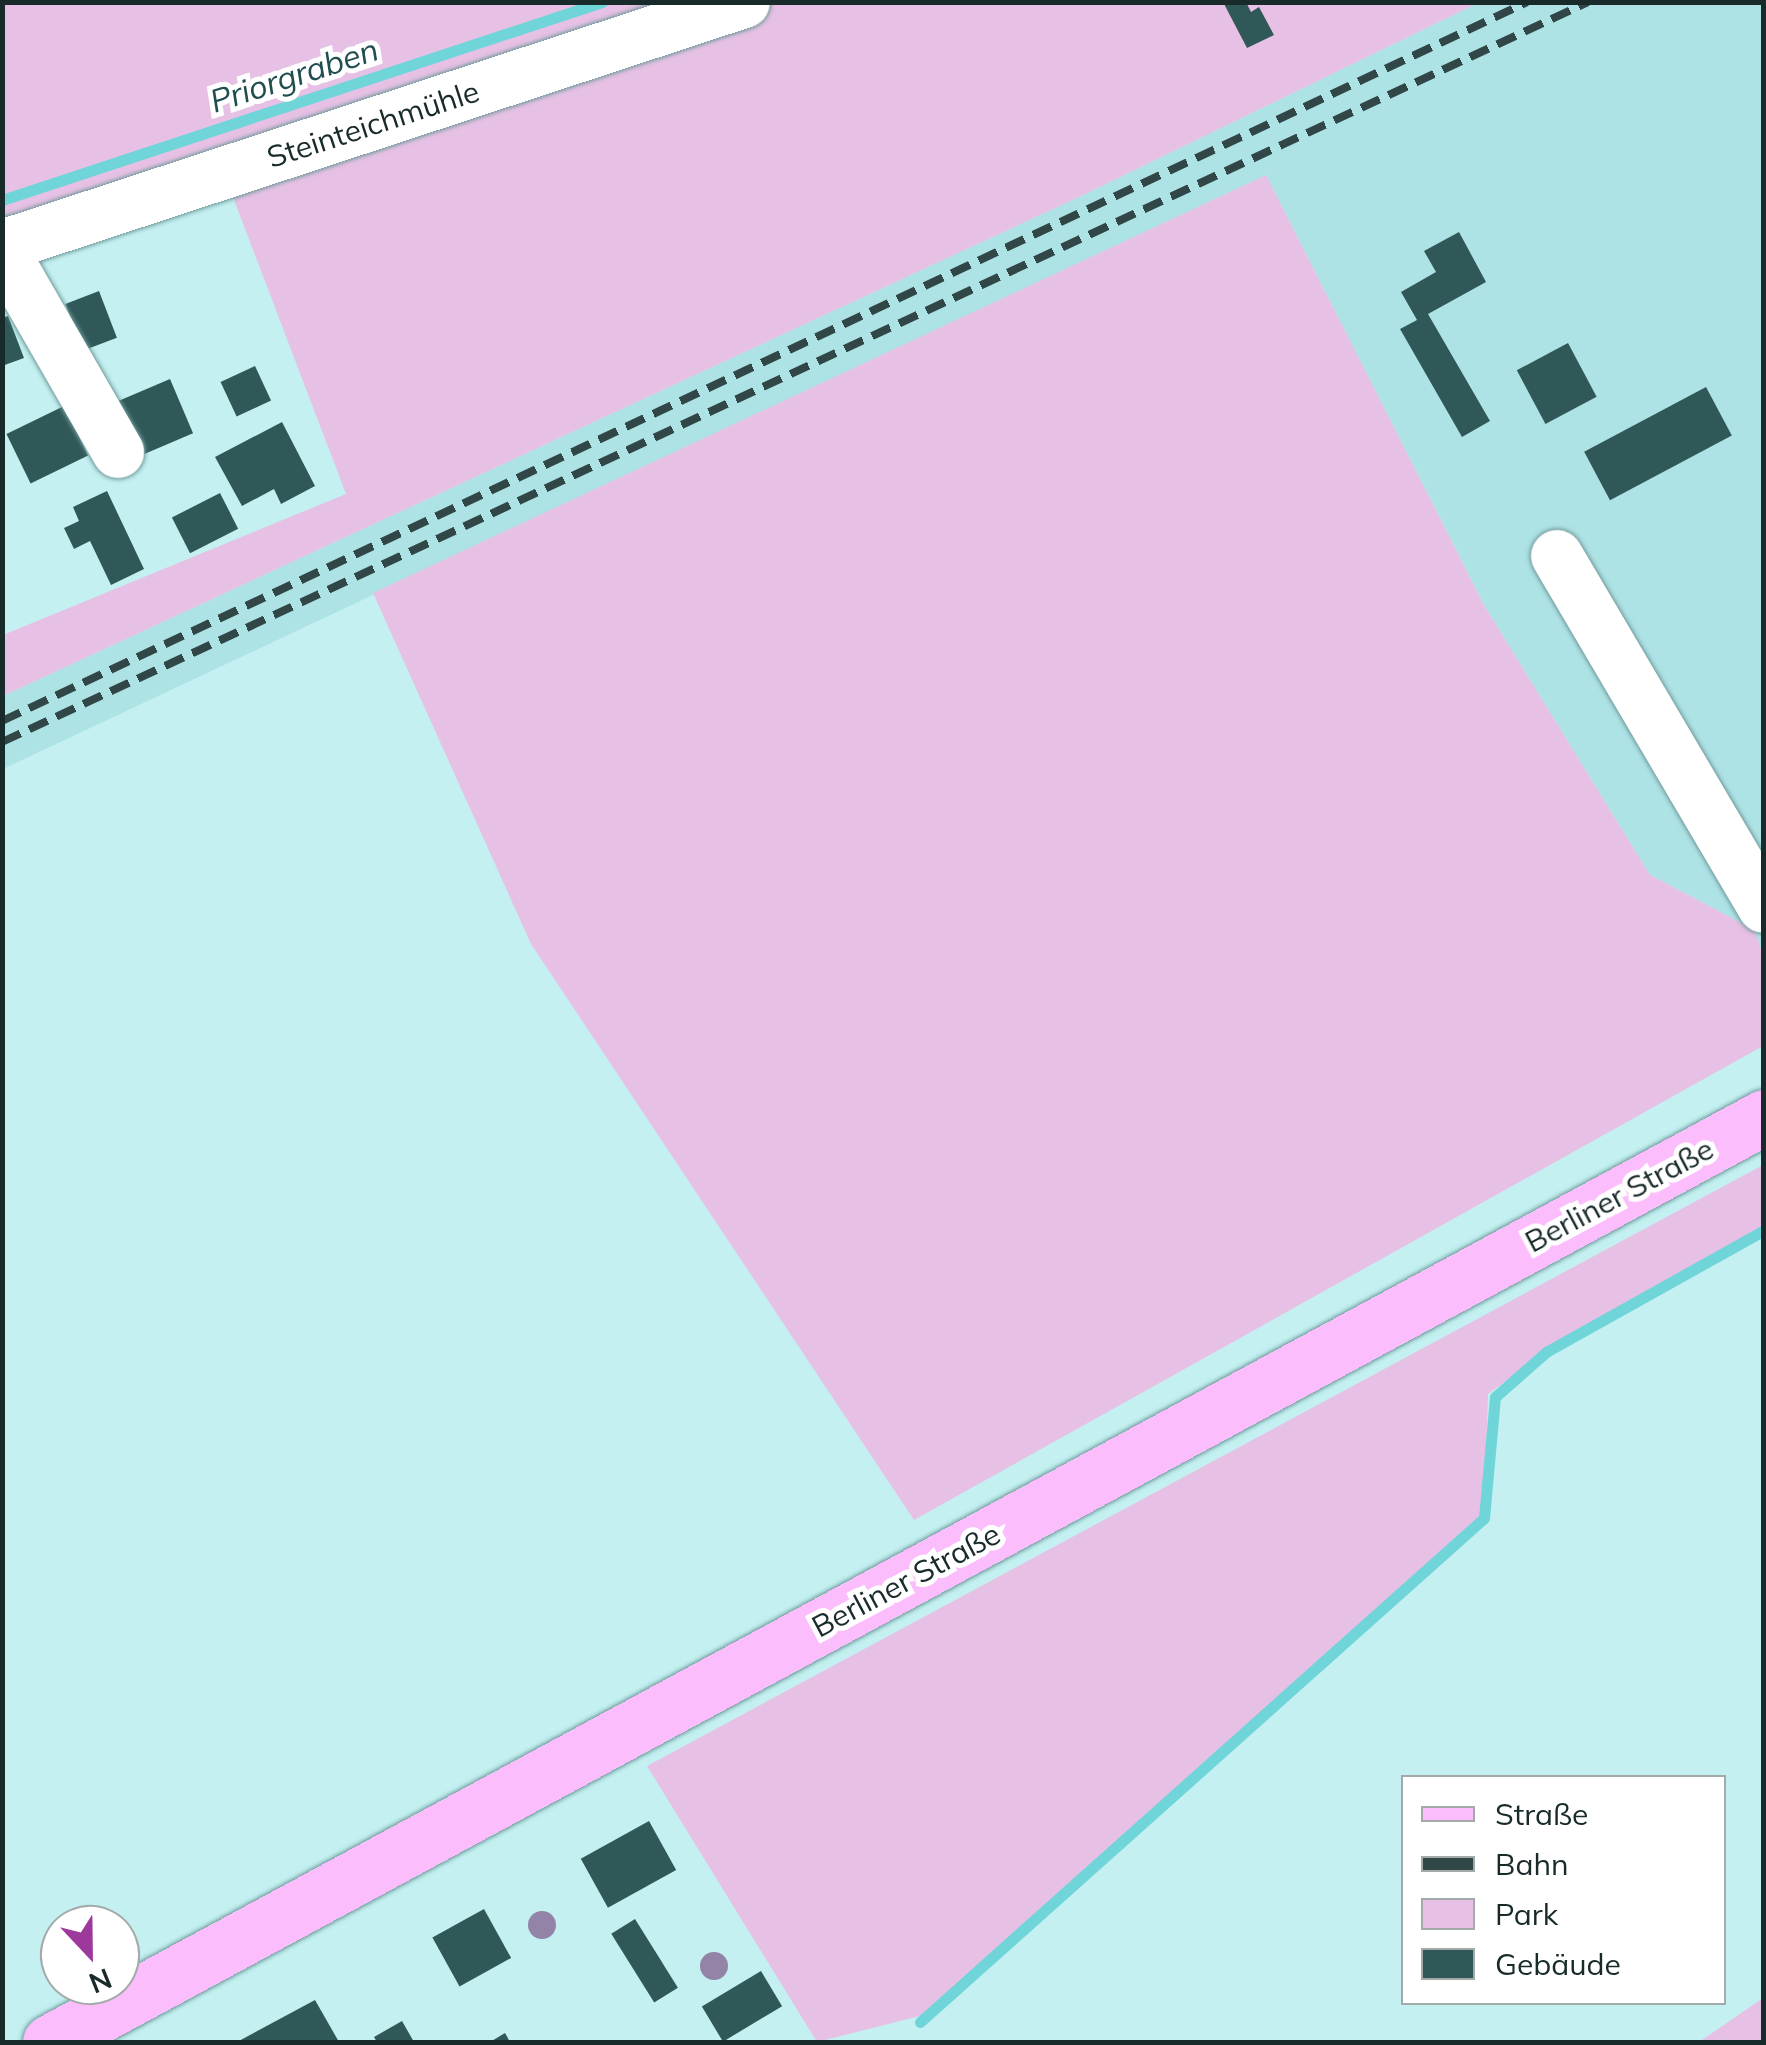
<!DOCTYPE html>
<html>
<head>
<meta charset="utf-8">
<style>
  body { margin:0 }
  #map { position:relative; width:1766px; height:2045px; overflow:hidden; background:#c4f0f1; font-family:Mulish,sans-serif }
  div>[style] { position:absolute }
  [style*='--x'] { left:calc(var(--x)*1px); top:calc(var(--y)*1px); width:calc(var(--w)*1px); rotate:calc(var(--a)*1deg) }
  .built>* { inset:0; background:#aee3e5 }
  .green>* { inset:0; background:#e7c1e5 }
  .stream>* { height:11px; margin:-5.5px; padding:0 5.5px; transform-origin:5.5px; border-radius:5.5px; background:#70d5d9 }
  .building>* { inset:0; background:#305859; transform-origin:0 0 }
  .roads { filter:drop-shadow(0 0 2px #709a9b) drop-shadow(0 0 2px #709a9b) }
  .minor>* { height:52px; margin:-26px; padding:0 26px; transform-origin:26px; border-radius:26px; background:#fff }
  .major>* { height:55px; margin:-27.5px; padding:0 27.5px; transform-origin:27.5px; border-radius:27.5px; background:#fbbdfb }
  .rail>* { height:8px; margin-top:-4px; transform-origin:0; background:repeating-linear-gradient(90deg,#314646 0 20px,transparent 0 30px) }
  .trees>* { width:28px; height:28px; margin:-14px; border-radius:50%; background:#9283a7 }
  span { translate:-50% -50%; white-space:nowrap; text-align:center; line-height:1.15; -webkit-text-stroke:10px #fff; paint-order:stroke }
  .street-label { font-size:30px; color:#192a2a }
  .water-label { font-size:32px; color:#204e4f; font-style:italic }
  .frame { position:absolute; inset:0; border:5px solid #192a2a; pointer-events:none }
  .legend { position:absolute; left:1401px; top:1775px; width:325px; height:230px; box-sizing:border-box; background:#fff; border:2px solid #a3aaaa; margin:0; padding:12px 18px; list-style:none; font-size:30px; color:#192a2a }
  .legend li { display:flex; align-items:center; gap:20px; height:50px }
  .legend b { width:50px; border:2px solid #a3aaaa }
  .north { position:absolute; left:40px; top:1905px; width:100px; height:100px; box-sizing:border-box; background:#fff; border:2px solid #a3aaaa; border-radius:50%; rotate:158deg; font-size:28px; font-weight:700; line-height:40px; text-align:center; color:#192a2a }
  .north::after { content:''; display:block; margin:auto; width:35px; height:45px; background:#9d389d; clip-path:polygon(50% 0,100% 100%,50% 72%,0 100%) }
</style>
</head>
<body>
<div id="map">
  <div class="built">
    <i style="clip-path:polygon(1478px 3px,1763px 3px,1763px 956px,1755px 930px,1650px 875px,1484px 605px,1266px 175px,3px 769px,3px 696px,1079px 197px)"></i>
  </div>
  <div class="green">
    <i style="clip-path:polygon(2px 3px,1478px 3px,1079px 197px,3px 696px,3px 635px,346px 494px,231px 192px,3px 270px)"></i>
    <i style="clip-path:polygon(1266px 175px,1484px 605px,1650px 875px,1755px 930px,1763px 956px,1763px 1046px,914px 1520px,531px 944px,373px 593px)"></i>
    <i style="clip-path:polygon(1763px 1165px,1763px 1230px,1546px 1352px,1488px 1394px,1484px 1518px,920px 2016px,817px 2042px,647px 1766px)"></i>
    <i style="clip-path:polygon(1763px 1998px,1763px 2042px,1699px 2042px)"></i>
  </div>
  <div class="stream">
    <i style="--x:2;--y:200;--w:632;--a:-18.26"></i>
    <i style="--x:920;--y:2022;--w:756;--a:-41.78"></i>
    <i style="--x:1484;--y:1518;--w:121;--a:-84.8"></i>
    <i style="--x:1495;--y:1397;--w:68;--a:-41.4"></i>
    <i style="--x:1546;--y:1352;--w:250;--a:-29.2"></i>
  </div>
  <div class="building">
    <i style="clip-path:polygon(1223px 2px,1246px 2px,1251px 12px,1259px 7px,1274px 35px,1247px 48px)"></i>
    <i style="clip-path:polygon(1459px 232px,1486px 282px,1428px 314px,1490px 421px,1462px 437px,1400px 329px,1417px 320px,1401px 292px,1436px 272px,1424px 251px)"></i>
    <i style="left:99px;top:291px;width:50px;height:36px;rotate:69deg"></i>
    <i style="clip-path:polygon(8px 316px,24px 358px,2px 366px,2px 318px)"></i>
    <i style="left:1568px;top:343px;width:61px;height:58px;rotate:62deg"></i>
    <i style="left:255px;top:366px;width:38px;height:38px;rotate:65deg"></i>
    <i style="left:170px;top:379px;width:59px;height:58px;rotate:67deg"></i>
    <i style="left:1706px;top:387px;width:55px;height:138px;rotate:62deg"></i>
    <i style="left:64px;top:406px;width:55px;height:64px;rotate:64deg"></i>
    <i style="clip-path:polygon(282px 422px,315px 486px,281px 504px,274px 489px,242px 506px,215px 457px)"></i>
    <i style="clip-path:polygon(107px 491px,144px 569px,111px 585px,90px 541px,74px 549px,64px 528px,79px 521px,73px 507px)"></i>
    <i style="left:220px;top:493px;width:40px;height:54px;rotate:63deg"></i>
    <i style="left:649px;top:1821px;width:56px;height:78px;rotate:61deg"></i>
    <i style="left:484px;top:1909px;width:56px;height:59px;rotate:61deg"></i>
    <i style="left:635px;top:1919px;width:81px;height:28px;rotate:58deg"></i>
    <i style="left:761px;top:1971px;width:41px;height:69px;rotate:59deg"></i>
    <i style="clip-path:polygon(315px 2000px,339px 2042px,237px 2042px)"></i>
    <i style="clip-path:polygon(402px 2021px,414px 2042px,377px 2042px,374px 2037px)"></i>
    <i style="clip-path:polygon(505px 2033px,510px 2042px,490px 2042px)"></i>
  </div>
  <div class="roads">
    <div class="minor">
      <i style="--x:2;--y:246;--w:781;--a:-18.2"></i>
      <i style="--x:2;--y:250;--w:233;--a:60.1"></i>
      <i style="--x:1557;--y:556;--w:407;--a:59.5"></i>
    </div>
    <div class="major">
      <i style="--x:50;--y:2042;--w:1948;--a:-28.35"></i>
    </div>
  </div>
  <div class="rail">
    <i style="--x:2;--y:721;--w:1686;--a:-25.24"></i>
    <i style="--x:2;--y:742;--w:1750;--a:-25.01"></i>
  </div>
  <div class="trees">
    <i style="left:542px;top:1925px"></i>
    <i style="left:714px;top:1966px"></i>
  </div>
  <div class="street-label">
    <span style="left:373px;top:124px;rotate:-18deg">Steinteichmühle</span>
    <span style="left:1619px;top:1195px;rotate:-28deg">Berliner Straße</span>
    <span style="left:906px;top:1580px;rotate:-28deg">Berliner Straße</span>
  </div>
  <div class="water-label">
    <span style="left:294px;top:75px;rotate:-18deg">Priorgraben</span>
  </div>
  <div class="frame"></div>
  <ul class="legend">
  <li><b style="height:12px;background:#fbbdfb"></b>Straße</li>
  <li><b style="height:12px;background:#314646"></b>Bahn</li>
  <li><b style="height:28px;background:#e7c1e5"></b>Park</li>
  <li><b style="height:28px;background:#305859"></b>Gebäude</li>
  </ul>
  <div class="north">N</div>
</div>
</body>
</html>
